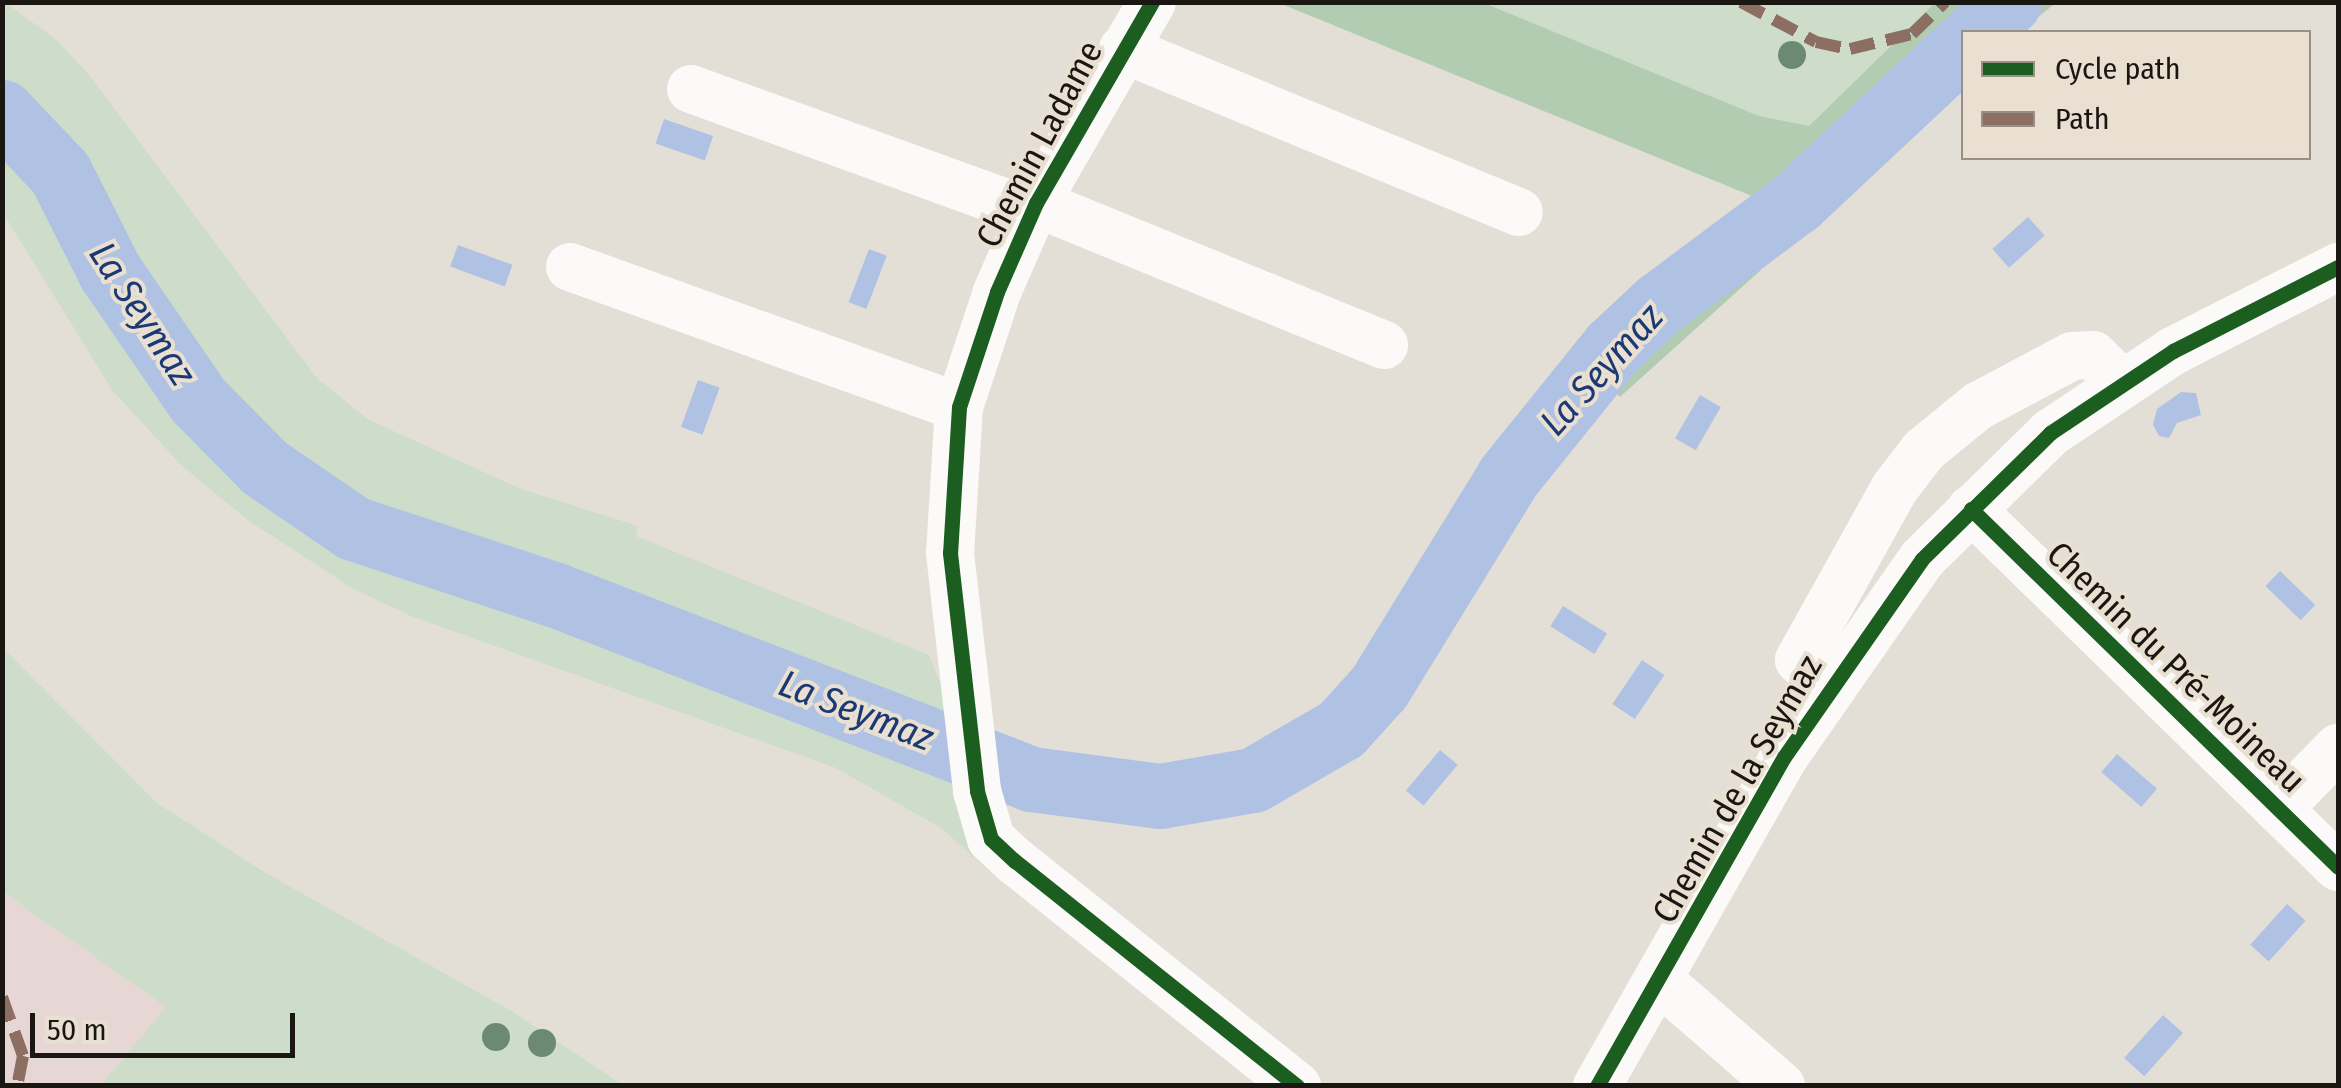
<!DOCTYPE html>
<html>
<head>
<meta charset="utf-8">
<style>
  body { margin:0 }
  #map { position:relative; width:2341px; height:1088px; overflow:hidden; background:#e3dfd7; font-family:"Fira Sans Condensed",sans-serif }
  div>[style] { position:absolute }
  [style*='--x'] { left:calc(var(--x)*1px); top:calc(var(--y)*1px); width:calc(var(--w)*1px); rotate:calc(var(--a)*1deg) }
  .commercial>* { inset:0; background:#e7d7d4 }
  .green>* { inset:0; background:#cdddca }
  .forest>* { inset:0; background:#b2ccb1 }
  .water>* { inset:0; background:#b0c2e3; transform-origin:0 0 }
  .river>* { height:65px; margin:-32.5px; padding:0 32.5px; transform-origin:32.5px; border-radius:32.5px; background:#b0c2e3 }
  .minor>* { height:48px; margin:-24px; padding:0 24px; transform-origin:24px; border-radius:24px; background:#fbfaf9 }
  .quiet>* { height:12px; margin-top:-6px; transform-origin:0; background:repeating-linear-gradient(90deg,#8d6e63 0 25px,transparent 0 37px) }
  .cycleway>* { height:15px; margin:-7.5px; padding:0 7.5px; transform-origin:7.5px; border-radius:7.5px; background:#1b5e20 }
  .trees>* { width:28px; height:28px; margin:-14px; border-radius:50%; background:#6b8a71 }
  span { translate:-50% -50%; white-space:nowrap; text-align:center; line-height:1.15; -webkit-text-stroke:8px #e9e0d1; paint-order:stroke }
  .street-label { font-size:35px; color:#1a1712 }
  .water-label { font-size:38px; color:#1b3975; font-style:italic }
  .frame { position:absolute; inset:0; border:5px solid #1a1712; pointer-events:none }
  .legend { position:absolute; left:1961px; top:30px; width:350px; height:130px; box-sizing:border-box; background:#e9e0d1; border:2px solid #969085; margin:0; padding:12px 18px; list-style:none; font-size:30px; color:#1a1712 }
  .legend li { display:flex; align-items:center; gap:20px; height:50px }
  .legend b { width:50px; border:2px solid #969085 }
  .scale { position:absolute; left:30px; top:1013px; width:265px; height:45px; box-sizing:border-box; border:5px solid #1a1712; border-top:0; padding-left:12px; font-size:30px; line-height:35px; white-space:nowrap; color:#1a1712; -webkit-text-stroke:8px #e9e0d1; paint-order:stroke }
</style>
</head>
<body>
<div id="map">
  <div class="commercial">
    <i style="clip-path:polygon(2px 892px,167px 1007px,101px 1085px,3px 1085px)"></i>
  </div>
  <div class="green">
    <i style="clip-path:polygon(4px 2px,53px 37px,87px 72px,317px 378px,369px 420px,521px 489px,638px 526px,636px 536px,929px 655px,955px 720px,968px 820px,995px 876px,941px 828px,836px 768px,411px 616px,354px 589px,249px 521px,182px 466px,112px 390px,3px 213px)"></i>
    <i style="clip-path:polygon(1484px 3px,1935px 3px,1809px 126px,1759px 116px)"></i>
    <i style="clip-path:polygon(2px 647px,157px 803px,264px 872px,513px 1012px,623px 1085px,101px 1085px,166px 1007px,3px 892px)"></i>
  </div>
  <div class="forest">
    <i style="clip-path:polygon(1279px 3px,1484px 3px,1759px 116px,1809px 126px,1935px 3px,2056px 3px,2019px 32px,1964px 32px,1963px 77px,1806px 204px,1753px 260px,1761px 270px,1620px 397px,1590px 369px,1505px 476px,1403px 636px,1391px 630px,1560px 375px,1647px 279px,1752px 196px)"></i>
  </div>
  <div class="water">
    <i style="left:664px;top:119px;width:52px;height:26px;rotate:19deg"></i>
    <i style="left:2028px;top:217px;width:25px;height:48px;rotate:48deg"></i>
    <i style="left:458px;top:245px;width:58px;height:23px;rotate:20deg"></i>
    <i style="left:869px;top:249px;width:19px;height:57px;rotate:21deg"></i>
    <i style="left:698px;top:380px;width:23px;height:50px;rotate:20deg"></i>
    <i style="clip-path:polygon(2181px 392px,2196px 393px,2201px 415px,2177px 423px,2169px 438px,2159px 436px,2153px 425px,2157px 409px)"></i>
    <i style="left:1700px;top:395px;width:24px;height:50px;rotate:30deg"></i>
    <i style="left:2280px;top:571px;width:49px;height:21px;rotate:44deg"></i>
    <i style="left:1563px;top:606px;width:52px;height:24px;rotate:32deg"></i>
    <i style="left:1642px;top:660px;width:27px;height:53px;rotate:34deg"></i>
    <i style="left:1440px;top:750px;width:23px;height:53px;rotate:40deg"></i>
    <i style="left:2117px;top:754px;width:53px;height:24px;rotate:41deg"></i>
    <i style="left:2287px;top:904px;width:25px;height:55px;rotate:42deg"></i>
    <i style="left:2163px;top:1015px;width:27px;height:58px;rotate:42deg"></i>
  </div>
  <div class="river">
    <i style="--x:1977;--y:32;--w:44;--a:-43.2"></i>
    <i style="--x:2;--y:112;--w:84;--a:46.4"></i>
    <i style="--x:60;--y:173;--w:111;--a:63.2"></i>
    <i style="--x:110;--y:272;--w:155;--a:55.5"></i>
    <i style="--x:198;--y:400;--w:94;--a:45.4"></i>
    <i style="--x:264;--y:467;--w:108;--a:34.4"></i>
    <i style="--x:353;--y:528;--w:214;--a:18.3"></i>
    <i style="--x:556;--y:595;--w:509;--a:21.17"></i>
    <i style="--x:1031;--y:779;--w:130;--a:7.5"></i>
    <i style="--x:1160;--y:796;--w:94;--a:-9.8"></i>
    <i style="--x:1253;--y:780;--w:102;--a:-30.1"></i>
    <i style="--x:1341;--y:729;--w:57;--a:-47.9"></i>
    <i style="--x:1379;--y:687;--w:246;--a:-58.4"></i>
    <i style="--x:1508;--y:477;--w:167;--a:-51.1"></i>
    <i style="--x:1613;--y:347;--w:63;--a:-43.1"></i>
    <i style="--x:1659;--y:304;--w:171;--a:-36.7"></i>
    <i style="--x:1796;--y:202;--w:230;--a:-43.1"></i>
  </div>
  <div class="minor">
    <i style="--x:1152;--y:2;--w:232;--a:120"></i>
    <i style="--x:1036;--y:203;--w:97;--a:113.7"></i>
    <i style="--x:997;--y:292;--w:121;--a:108.3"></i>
    <i style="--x:959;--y:407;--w:146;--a:93.5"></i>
    <i style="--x:950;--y:553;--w:240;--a:83.5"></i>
    <i style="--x:977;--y:791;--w:50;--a:73.7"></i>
    <i style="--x:991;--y:839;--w:33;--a:43"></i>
    <i style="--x:1015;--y:861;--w:361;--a:38.6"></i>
    <i style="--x:1123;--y:49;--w:428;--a:22.4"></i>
    <i style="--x:691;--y:89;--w:362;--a:19.9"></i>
    <i style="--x:1036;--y:203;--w:376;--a:22.2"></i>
    <i style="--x:570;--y:267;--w:413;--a:19.8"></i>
    <i style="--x:1971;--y:509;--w:513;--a:44.29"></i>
    <i style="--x:1828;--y:686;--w:39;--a:-138"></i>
    <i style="--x:1799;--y:660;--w:196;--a:-60.9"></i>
    <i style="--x:1894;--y:489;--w:49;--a:-52.4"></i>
    <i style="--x:1924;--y:450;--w:70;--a:-39.2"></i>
    <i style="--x:1978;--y:406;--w:106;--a:-28"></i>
    <i style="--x:2072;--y:356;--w:21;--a:-3"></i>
    <i style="--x:2093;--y:355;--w:40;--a:44"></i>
    <i style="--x:2278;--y:809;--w:86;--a:-45.5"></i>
    <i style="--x:1661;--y:982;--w:159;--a:40.9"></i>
    <i style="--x:1597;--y:1086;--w:378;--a:-60.4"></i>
    <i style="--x:1784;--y:757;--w:241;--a:-55.1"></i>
    <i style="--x:1922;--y:559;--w:180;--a:-44.5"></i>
    <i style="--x:2050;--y:433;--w:148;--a:-33.7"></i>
    <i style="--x:2173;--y:351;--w:185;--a:-27"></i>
  </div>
  <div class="quiet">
    <i style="--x:1741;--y:2;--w:85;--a:28.1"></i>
    <i style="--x:1816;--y:42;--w:35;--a:12"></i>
    <i style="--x:1850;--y:49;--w:64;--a:-13.6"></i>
    <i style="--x:1912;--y:34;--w:46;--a:-44.1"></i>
    <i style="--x:2;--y:997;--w:63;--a:70.4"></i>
    <i style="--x:23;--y:1056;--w:31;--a:101"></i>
  </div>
  <div class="cycleway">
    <i style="--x:1152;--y:2;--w:232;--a:120"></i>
    <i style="--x:1036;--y:203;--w:97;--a:113.7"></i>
    <i style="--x:997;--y:292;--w:121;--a:108.3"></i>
    <i style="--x:959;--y:407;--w:146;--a:93.5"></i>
    <i style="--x:950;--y:553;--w:240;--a:83.5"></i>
    <i style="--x:977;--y:791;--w:50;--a:73.7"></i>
    <i style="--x:991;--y:839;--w:33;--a:43"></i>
    <i style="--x:1015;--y:861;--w:361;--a:38.6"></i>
    <i style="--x:1971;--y:509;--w:513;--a:44.29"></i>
    <i style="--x:1597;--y:1086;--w:378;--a:-60.4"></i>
    <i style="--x:1784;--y:757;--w:241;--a:-55.1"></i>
    <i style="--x:1922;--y:559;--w:180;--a:-44.5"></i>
    <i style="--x:2050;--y:433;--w:148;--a:-33.7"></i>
    <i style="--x:2173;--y:351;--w:185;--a:-27"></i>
  </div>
  <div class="trees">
    <i style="left:1792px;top:55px"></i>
    <i style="left:496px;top:1037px"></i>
    <i style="left:542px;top:1043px"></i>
  </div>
  <div class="street-label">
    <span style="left:1039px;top:144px;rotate:-62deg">Chemin Ladame</span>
    <span style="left:2176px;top:667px;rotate:44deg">Chemin du Pré-Moineau</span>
    <span style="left:1737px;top:789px;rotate:-60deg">Chemin de la Seymaz</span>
  </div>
  <div class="water-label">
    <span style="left:142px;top:314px;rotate:57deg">La Seymaz</span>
    <span style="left:1602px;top:370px;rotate:-48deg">La Seymaz</span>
    <span style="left:856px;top:711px;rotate:21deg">La Seymaz</span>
  </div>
  <div class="frame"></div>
  <ul class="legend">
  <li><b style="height:12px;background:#1b5e20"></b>Cycle path</li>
  <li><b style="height:12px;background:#8d6e63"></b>Path</li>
  </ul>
  <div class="scale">50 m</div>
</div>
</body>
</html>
